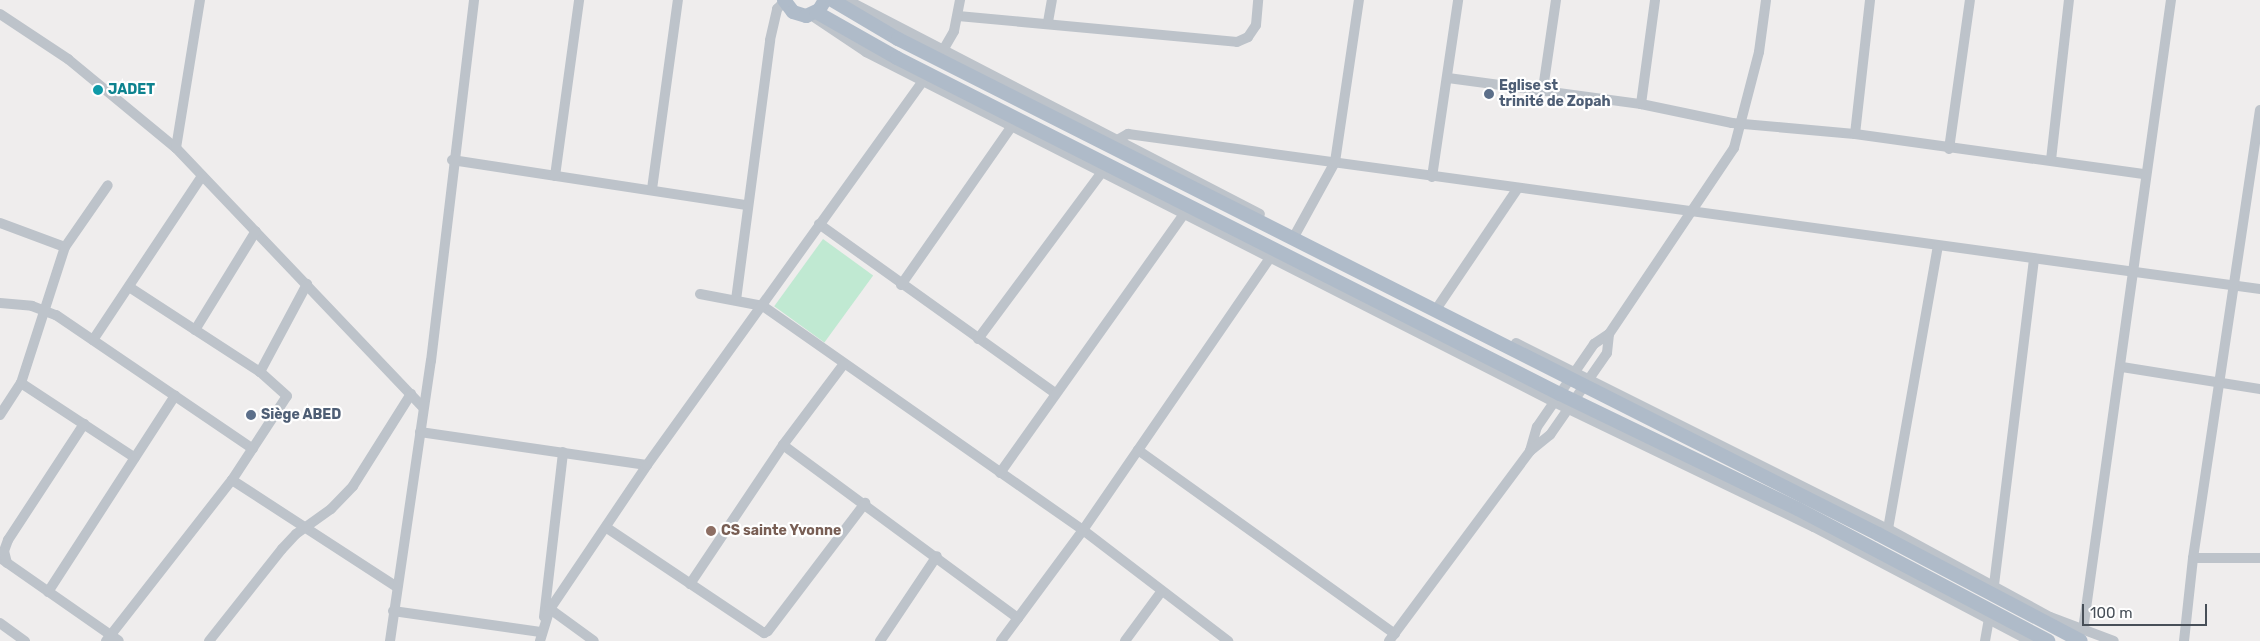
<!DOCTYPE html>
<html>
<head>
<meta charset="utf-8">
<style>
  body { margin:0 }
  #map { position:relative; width:2260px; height:641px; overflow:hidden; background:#efeded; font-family:Rubik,sans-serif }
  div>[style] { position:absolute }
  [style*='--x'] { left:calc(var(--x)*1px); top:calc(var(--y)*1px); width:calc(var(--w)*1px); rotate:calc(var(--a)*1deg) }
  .green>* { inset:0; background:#c0e9d2; transform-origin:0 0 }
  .minor>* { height:10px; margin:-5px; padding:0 5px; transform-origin:5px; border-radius:5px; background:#bdc3ca }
  .major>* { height:14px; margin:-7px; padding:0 7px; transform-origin:7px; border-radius:7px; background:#afbbc9 }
  .dots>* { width:14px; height:14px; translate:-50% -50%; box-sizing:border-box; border:2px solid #fff; border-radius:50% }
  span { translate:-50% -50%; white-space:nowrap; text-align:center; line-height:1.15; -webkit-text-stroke:4.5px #fff; paint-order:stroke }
  .service-label { font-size:14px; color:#4e5e75; font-weight:700 }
  .left { translate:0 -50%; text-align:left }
  .culture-label { font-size:14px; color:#0d838f; font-weight:700 }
  .education-label { font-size:14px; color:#785e54; font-weight:700 }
  .scale { position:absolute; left:2082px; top:604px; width:125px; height:22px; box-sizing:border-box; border:2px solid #474f58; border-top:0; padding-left:6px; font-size:15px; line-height:18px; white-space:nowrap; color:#474f58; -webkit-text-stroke:4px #fff; paint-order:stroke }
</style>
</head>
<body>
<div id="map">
  <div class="green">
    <i style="left:823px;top:239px;width:62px;height:83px;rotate:36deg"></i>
  </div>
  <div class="minor">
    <i style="--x:847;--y:0;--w:465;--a:27.4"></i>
    <i style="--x:0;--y:14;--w:82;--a:33.5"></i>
    <i style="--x:68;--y:59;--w:140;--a:39.5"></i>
    <i style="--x:176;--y:148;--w:358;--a:46.4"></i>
    <i style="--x:958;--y:16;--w:280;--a:5.3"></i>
    <i style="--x:1237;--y:42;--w:12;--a:-24"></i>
    <i style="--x:1248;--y:37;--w:14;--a:-56"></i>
    <i style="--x:1256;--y:25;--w:25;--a:-85"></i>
    <i style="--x:814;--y:17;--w:63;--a:33.9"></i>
    <i style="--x:866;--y:52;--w:64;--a:27"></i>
    <i style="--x:923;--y:81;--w:708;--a:26.96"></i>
    <i style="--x:1554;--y:402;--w:288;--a:25.7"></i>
    <i style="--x:1814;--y:527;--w:244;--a:27.8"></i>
    <i style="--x:1048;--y:22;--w:22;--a:-80"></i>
    <i style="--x:942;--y:52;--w:24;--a:-60"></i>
    <i style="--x:954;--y:31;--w:32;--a:-79"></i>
    <i style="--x:1448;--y:78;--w:195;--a:7.7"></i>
    <i style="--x:1641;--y:104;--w:93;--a:11.8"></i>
    <i style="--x:1732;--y:123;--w:123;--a:5.1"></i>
    <i style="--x:1855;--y:134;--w:293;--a:7.9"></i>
    <i style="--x:1543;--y:89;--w:90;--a:-81.7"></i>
    <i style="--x:1641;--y:104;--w:105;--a:-82.3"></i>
    <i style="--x:1855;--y:134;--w:135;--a:-83.6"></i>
    <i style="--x:1117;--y:140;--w:13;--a:-29"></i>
    <i style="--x:1128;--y:134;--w:1143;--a:7.8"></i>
    <i style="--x:176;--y:148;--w:150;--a:-80.8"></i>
    <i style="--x:1949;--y:149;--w:150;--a:-82"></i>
    <i style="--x:452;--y:160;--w:298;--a:8.7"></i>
    <i style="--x:2051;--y:160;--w:161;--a:-83.6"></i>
    <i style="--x:555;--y:176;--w:178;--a:-82.2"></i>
    <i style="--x:1432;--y:177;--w:179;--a:-81.6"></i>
    <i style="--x:652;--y:189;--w:191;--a:-82.2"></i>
    <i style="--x:0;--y:223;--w:69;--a:20.3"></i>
    <i style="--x:819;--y:224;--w:290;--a:35.6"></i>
    <i style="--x:1296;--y:233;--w:81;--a:-61.2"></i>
    <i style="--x:1335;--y:162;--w:164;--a:-81.6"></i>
    <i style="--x:901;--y:285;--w:194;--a:-55.1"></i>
    <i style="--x:700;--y:294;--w:64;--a:10.8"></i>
    <i style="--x:763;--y:306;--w:391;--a:35"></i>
    <i style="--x:1083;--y:530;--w:183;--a:37.4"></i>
    <i style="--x:736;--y:300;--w:262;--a:-82.5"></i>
    <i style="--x:770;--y:40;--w:32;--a:-77"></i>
    <i style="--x:777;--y:9;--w:11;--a:-45"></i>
    <i style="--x:0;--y:303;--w:32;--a:5"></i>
    <i style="--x:32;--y:306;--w:26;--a:21"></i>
    <i style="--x:56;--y:315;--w:238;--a:34.2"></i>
    <i style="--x:1439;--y:305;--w:141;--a:-56"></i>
    <i style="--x:195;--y:330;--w:116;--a:-58.4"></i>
    <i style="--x:978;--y:339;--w:208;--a:-53.4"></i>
    <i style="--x:93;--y:340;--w:197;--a:-56.4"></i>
    <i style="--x:1516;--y:343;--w:416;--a:26.6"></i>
    <i style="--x:1888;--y:529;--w:184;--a:28.5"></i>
    <i style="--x:2050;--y:617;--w:68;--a:20.6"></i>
    <i style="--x:2122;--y:367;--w:140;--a:9.1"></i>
    <i style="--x:260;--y:372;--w:100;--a:-61.9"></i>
    <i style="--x:21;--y:383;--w:136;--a:33.3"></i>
    <i style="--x:0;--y:415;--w:38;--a:-57"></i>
    <i style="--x:21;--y:383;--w:143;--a:-72.1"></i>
    <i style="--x:65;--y:247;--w:75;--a:-55.3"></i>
    <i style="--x:420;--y:432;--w:229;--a:8.3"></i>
    <i style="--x:783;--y:445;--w:292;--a:36.4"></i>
    <i style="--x:1138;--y:450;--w:316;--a:35.6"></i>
    <i style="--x:1530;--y:451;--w:25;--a:-74"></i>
    <i style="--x:1537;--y:427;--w:101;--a:-55.5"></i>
    <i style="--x:1594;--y:344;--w:18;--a:-34"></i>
    <i style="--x:1609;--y:334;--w:224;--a:-56.1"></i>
    <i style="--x:1734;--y:148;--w:99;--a:-75.4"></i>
    <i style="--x:1759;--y:52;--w:52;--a:-82.3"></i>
    <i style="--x:1000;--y:473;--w:319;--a:-54.6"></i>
    <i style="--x:232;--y:480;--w:197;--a:33"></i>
    <i style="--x:607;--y:528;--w:189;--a:33.8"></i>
    <i style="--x:764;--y:633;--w:4;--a:-27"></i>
    <i style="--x:768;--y:631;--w:161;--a:-52.8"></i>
    <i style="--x:1888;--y:529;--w:287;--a:-80"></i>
    <i style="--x:2193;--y:558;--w:67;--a:0"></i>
    <i style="--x:3;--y:560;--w:141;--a:34.9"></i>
    <i style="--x:7;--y:563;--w:12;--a:-104"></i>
    <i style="--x:4;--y:551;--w:12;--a:-70"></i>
    <i style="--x:8;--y:540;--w:139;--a:-56.8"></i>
    <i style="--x:690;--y:584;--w:167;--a:-56.2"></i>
    <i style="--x:783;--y:445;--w:100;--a:-53.1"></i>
    <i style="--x:1994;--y:585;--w:329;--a:-83"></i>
    <i style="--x:48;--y:592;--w:234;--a:-57.1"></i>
    <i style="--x:550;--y:609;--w:54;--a:36"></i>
    <i style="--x:393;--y:611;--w:149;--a:8.1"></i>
    <i style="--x:544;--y:617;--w:166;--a:-83.4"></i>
    <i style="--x:0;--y:623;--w:31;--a:36"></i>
    <i style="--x:2083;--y:630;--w:636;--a:-82.05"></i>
    <i style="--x:106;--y:641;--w:204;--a:-52"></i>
    <i style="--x:232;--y:480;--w:100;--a:-56.8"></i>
    <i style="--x:287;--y:396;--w:36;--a:-138"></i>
    <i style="--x:260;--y:372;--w:156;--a:-147"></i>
    <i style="--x:209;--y:641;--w:117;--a:-51.6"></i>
    <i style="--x:282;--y:549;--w:21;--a:-47"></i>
    <i style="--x:296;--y:534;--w:43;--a:-35.5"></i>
    <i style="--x:331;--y:509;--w:32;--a:-46"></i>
    <i style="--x:353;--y:486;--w:109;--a:-57.8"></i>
    <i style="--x:390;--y:641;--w:283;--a:-81.7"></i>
    <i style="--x:431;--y:361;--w:364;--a:-83.2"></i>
    <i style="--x:540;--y:641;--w:34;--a:-73"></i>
    <i style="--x:550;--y:609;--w:174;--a:-56"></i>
    <i style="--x:647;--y:465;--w:473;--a:-54.3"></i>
    <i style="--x:880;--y:641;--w:102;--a:-56.2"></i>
    <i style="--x:1001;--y:641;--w:138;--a:-53.5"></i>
    <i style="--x:1083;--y:530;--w:330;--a:-55.5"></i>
    <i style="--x:1125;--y:641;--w:61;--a:-53.7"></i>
    <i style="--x:1389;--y:641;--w:237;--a:-53.4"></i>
    <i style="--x:1530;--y:451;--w:26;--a:-39"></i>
    <i style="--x:1550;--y:435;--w:100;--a:-55.2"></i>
    <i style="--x:1607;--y:353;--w:19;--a:-84"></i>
    <i style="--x:1985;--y:641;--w:22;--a:-80"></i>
    <i style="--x:2184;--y:641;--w:83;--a:-83.8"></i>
    <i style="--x:2193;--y:558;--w:453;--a:-81.5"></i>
  </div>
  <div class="major">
    <i style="--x:784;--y:0;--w:15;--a:53"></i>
    <i style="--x:793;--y:12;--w:14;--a:17"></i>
    <i style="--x:806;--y:16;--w:14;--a:-25"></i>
    <i style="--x:819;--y:10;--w:12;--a:-59"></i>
    <i style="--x:832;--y:0;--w:77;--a:30.6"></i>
    <i style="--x:898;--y:39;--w:1098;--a:26.8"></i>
    <i style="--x:1878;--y:534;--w:229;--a:27.8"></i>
    <i style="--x:816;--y:12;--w:93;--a:29.6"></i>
    <i style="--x:897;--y:58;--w:743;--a:26.88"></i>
    <i style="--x:1560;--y:394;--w:264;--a:25.8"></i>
    <i style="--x:1798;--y:509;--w:283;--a:27.8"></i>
  </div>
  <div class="dots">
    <i style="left:98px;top:90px;background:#0f9aa8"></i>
    <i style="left:1489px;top:94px;background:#5c6f8a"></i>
    <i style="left:251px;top:415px;background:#5c6f8a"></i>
    <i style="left:711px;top:531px;background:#8d6e63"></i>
  </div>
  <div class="service-label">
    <span class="left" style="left:1499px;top:94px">Eglise st<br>trinité de Zopah</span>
    <span class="left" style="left:261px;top:415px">Siège ABED</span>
  </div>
  <div class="culture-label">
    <span class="left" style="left:108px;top:90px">JADET</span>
  </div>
  <div class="education-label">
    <span class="left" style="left:721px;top:531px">CS sainte Yvonne</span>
  </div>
  <div class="scale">100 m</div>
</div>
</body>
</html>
